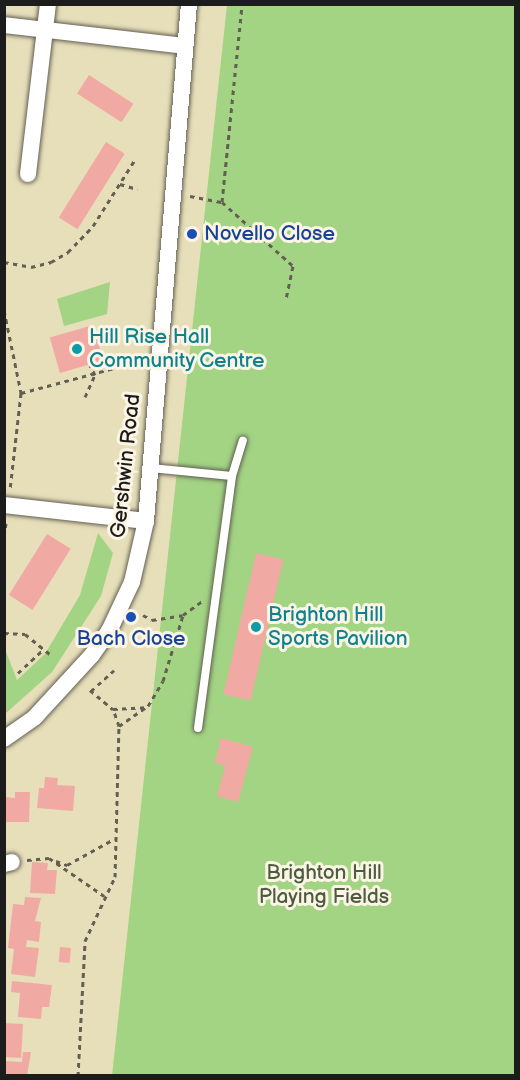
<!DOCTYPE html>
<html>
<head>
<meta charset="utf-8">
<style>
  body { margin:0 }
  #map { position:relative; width:520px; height:1080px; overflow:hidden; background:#e7dfba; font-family:"Balsamiq Sans",sans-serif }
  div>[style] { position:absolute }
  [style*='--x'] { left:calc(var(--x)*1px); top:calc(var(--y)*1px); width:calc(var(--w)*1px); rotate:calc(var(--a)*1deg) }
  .green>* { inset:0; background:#a2d483 }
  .building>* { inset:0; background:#f1aaa3; transform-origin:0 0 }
  .path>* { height:3px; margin-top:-1.5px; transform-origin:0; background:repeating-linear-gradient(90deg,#636053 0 4.5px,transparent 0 9px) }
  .roads { filter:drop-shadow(0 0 2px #636053) drop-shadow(0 0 2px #636053) }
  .lane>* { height:8px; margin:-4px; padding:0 4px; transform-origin:4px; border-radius:4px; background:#fff }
  .street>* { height:16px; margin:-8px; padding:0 8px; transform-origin:8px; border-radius:8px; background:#fff }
  .dots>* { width:16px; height:16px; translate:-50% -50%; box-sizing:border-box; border:3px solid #fcf5e5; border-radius:50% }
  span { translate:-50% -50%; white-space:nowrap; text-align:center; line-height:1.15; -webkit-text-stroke:6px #fcf5e5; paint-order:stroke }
  .transit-label { font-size:21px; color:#164399 }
  .left { translate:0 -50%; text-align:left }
  .culture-label { font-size:21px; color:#0d838f }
  .street-label { font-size:21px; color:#1c1c1c }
  .park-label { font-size:21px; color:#4b5c40 }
  .frame { position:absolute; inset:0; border:6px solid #1c1c1c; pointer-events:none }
</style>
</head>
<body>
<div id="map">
  <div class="green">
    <i style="clip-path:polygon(227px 5px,515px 5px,515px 1075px,112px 1076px)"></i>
    <i style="clip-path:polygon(110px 282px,107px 314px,64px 326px,57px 299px)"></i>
    <i style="clip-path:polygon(98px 533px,113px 553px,101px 596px,52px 672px,5px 714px,5px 649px,17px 680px,45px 654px,80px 595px)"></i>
  </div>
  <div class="building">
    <i style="left:89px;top:75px;width:53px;height:22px;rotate:33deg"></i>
    <i style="left:106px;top:142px;width:22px;height:89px;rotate:32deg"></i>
    <i style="left:93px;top:325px;width:37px;height:45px;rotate:74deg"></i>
    <i style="left:47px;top:534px;width:28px;height:72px;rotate:32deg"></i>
    <i style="left:256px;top:553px;width:28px;height:145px;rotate:13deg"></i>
    <i style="clip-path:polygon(221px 738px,253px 747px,238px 802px,217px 796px,225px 766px,215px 763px)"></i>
    <i style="clip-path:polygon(45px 777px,58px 778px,57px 785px,75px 786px,73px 811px,37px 808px,39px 788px,44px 788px)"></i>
    <i style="clip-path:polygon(15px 792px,30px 792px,29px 822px,4px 822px,4px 797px,15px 798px)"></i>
    <i style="clip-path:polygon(32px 862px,48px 863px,47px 870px,57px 870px,55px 894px,30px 893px)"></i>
    <i style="clip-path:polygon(25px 897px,41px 898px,35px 921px,41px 922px,39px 942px,27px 940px,26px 947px,39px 948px,35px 977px,11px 974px,14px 949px,8px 948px,13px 904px,24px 905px)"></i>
    <i style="left:60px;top:947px;width:11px;height:15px;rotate:5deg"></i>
    <i style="clip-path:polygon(12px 981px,52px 985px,49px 1007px,42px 1007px,41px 1019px,18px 1017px,20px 993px,11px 992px)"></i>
    <i style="left:4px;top:1023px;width:19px;height:34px;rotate:3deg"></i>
    <i style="clip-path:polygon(23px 1052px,31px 1052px,27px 1076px,4px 1076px,4px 1061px,22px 1062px)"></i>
  </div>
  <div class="path">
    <i style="--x:120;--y:184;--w:18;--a:16"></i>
    <i style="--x:190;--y:196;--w:33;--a:11"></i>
    <i style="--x:222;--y:202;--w:96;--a:42"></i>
    <i style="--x:293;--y:266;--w:35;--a:102"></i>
    <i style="--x:222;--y:202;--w:199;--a:-84.2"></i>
    <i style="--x:4;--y:262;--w:27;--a:10"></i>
    <i style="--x:31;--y:267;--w:21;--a:-14"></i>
    <i style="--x:51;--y:262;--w:20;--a:-30"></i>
    <i style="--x:68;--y:252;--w:36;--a:-46"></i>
    <i style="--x:93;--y:226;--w:80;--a:-57.7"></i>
    <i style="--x:4;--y:310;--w:85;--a:78.4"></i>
    <i style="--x:21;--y:393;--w:98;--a:96.5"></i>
    <i style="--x:21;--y:393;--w:100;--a:-15"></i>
    <i style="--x:85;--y:397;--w:24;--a:-66"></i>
    <i style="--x:95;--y:375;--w:11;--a:-117"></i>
    <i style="--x:4;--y:536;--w:13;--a:-81"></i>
    <i style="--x:143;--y:615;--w:10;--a:29"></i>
    <i style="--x:152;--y:620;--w:31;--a:-9"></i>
    <i style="--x:4;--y:633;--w:21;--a:3"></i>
    <i style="--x:25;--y:634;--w:33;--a:39"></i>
    <i style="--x:18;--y:673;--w:35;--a:-43"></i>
    <i style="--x:90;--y:690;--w:30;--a:40"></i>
    <i style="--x:113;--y:709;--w:33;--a:-3"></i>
    <i style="--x:91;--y:691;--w:31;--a:-42"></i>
    <i style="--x:119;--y:726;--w:35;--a:-35"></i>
    <i style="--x:148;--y:706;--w:29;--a:-59"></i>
    <i style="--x:163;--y:681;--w:69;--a:-73.1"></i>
    <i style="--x:183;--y:615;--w:24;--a:-36"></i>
    <i style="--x:27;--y:860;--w:22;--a:-5"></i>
    <i style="--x:49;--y:858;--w:67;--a:34.6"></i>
    <i style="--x:56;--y:861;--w:12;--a:20"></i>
    <i style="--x:67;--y:865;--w:54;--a:-29"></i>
    <i style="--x:78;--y:1076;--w:135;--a:-87"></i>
    <i style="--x:85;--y:941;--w:71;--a:-64.9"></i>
    <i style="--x:115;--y:877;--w:151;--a:-88.5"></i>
    <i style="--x:119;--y:726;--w:18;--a:-109"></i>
  </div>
  <div class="roads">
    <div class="lane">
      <i style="--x:151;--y:468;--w:81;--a:5.6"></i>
      <i style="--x:198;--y:728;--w:254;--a:-82.3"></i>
      <i style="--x:232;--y:476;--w:37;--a:-73"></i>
    </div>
    <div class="street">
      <i style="--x:4;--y:25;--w:182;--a:6.6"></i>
      <i style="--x:28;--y:174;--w:171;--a:-83.3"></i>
      <i style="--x:4;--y:505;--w:143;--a:6.4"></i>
      <i style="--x:4;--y:739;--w:38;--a:-35"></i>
      <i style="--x:35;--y:717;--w:84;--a:-47.4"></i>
      <i style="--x:92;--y:655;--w:29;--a:-55"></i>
      <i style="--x:109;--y:631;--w:54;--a:-64.9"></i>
      <i style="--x:132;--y:582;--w:63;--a:-77.1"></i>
      <i style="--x:146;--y:521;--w:519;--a:-85.25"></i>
      <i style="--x:4;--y:864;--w:8;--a:-14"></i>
    </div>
  </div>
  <div class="dots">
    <i style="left:192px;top:234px;background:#1a4fb4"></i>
    <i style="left:77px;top:349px;background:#0f9aa8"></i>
    <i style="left:131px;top:617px;background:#1a4fb4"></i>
    <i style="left:256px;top:627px;background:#0f9aa8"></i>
  </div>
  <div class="transit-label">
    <span class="left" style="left:204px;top:234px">Novello Close</span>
    <span style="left:131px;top:639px">Bach Close</span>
  </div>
  <div class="culture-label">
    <span class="left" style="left:89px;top:349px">Hill Rise Hall<br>Community Centre</span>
    <span class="left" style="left:268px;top:627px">Brighton Hill<br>Sports Pavilion</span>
  </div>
  <div class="street-label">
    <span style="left:126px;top:466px;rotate:-84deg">Gershwin Road</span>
  </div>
  <div class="park-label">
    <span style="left:324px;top:885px">Brighton Hill<br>Playing Fields</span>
  </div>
  <div class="frame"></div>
</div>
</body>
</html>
